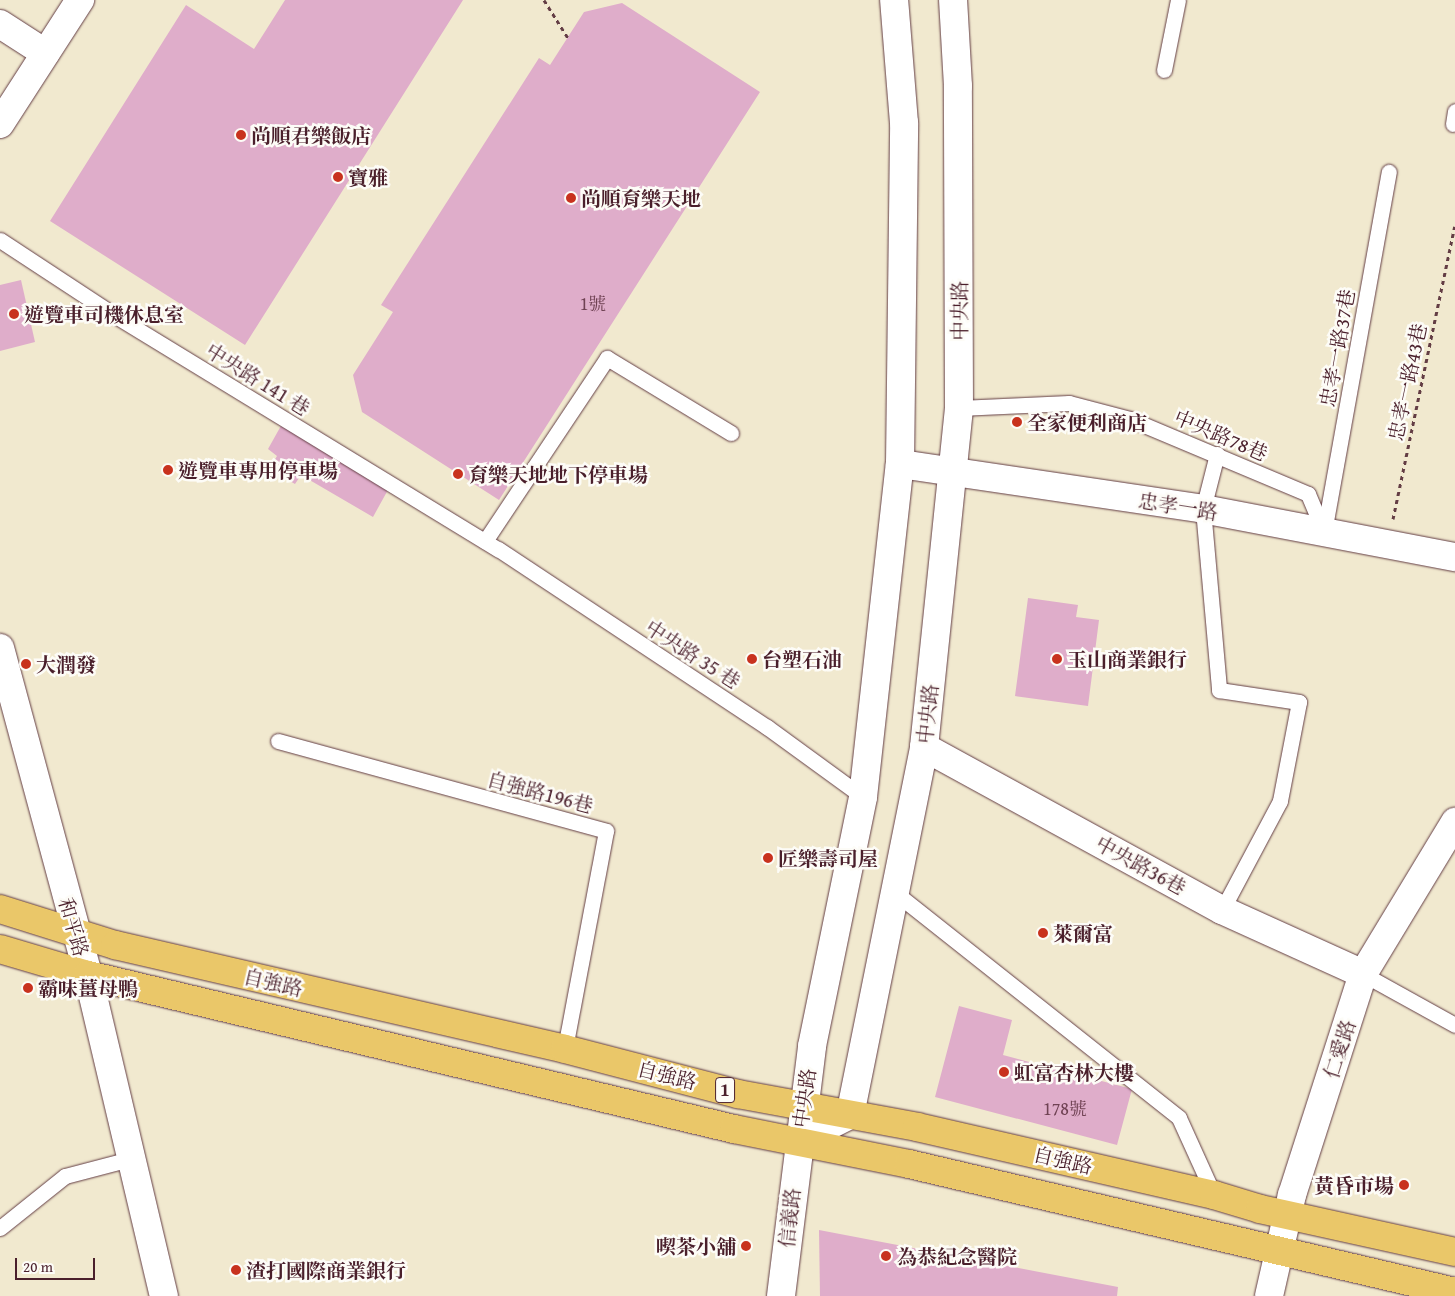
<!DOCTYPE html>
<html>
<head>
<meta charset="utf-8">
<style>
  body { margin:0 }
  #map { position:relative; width:1455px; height:1296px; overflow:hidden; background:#f1e9cf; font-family:"Gentium Book Plus","Noto Serif TC",serif }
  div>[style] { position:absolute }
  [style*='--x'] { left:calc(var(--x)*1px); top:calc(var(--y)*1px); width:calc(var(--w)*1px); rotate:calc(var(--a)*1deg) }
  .building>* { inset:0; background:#dfadca }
  .path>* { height:3px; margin-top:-1.5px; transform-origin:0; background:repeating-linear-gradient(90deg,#633d44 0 4px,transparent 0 8px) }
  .roads { filter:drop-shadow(0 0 1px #633d44) drop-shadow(0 0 1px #633d44) }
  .service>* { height:15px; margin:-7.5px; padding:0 7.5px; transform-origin:7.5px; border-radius:7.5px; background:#fff }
  .minor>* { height:28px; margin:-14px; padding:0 14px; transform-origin:14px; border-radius:14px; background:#fff }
  .tertiary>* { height:28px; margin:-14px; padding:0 14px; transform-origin:14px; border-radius:14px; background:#fff }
  .primary>* { height:28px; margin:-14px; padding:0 14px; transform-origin:14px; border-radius:14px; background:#eac769 }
  .dots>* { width:14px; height:14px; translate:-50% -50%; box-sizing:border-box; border:2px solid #fdfcf7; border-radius:50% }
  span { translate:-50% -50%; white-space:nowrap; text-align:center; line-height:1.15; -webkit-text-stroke:5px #fdfcf7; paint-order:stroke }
  .number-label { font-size:18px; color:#6f4253 }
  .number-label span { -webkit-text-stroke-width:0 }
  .shield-label span { padding:1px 4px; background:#fdfcf7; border:1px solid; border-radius:4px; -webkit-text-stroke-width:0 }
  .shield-label { font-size:19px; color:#4a1f2b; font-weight:700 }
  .poi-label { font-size:20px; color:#4a1f2b; font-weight:700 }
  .left { translate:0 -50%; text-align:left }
  .right { translate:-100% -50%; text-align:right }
  .street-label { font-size:20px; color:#4a1f2b }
  .scale { position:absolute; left:15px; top:1258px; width:80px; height:22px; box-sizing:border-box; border:2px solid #4a1f2b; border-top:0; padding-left:6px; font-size:15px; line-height:18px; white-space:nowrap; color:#4a1f2b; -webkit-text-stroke:4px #fdfcf7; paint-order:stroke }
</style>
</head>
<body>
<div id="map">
  <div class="building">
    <i style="clip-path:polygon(285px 0,463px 0,245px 345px,50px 221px,186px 5px,254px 49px)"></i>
    <i style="clip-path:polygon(622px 3px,760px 92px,499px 500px,362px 412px,353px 375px,393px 312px,381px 305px,539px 58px,550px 65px,584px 12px)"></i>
    <i style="clip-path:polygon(21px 280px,35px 342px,0 351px,0 285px)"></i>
    <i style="clip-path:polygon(282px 424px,389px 488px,373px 517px,301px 475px,295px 484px,276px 473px,280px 466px,274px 461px,277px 456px,268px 449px)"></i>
    <i style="clip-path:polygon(1028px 598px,1078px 605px,1076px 617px,1099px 620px,1088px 706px,1015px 696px)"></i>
    <i style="clip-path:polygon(959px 1006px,1012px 1020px,1003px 1055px,1132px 1089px,1117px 1145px,935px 1097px)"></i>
    <i style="clip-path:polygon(819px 1230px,1118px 1287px,1117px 1296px,820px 1296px)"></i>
  </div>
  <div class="path">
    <i style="--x:544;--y:0;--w:45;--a:57.7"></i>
    <i style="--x:1393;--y:519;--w:299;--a:-78.1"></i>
  </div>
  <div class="roads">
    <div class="service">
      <i style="--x:1164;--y:70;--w:71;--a:-78.7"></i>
      <i style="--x:1453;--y:124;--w:13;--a:-81"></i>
      <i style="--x:0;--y:240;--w:136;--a:33.3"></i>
      <i style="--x:114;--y:315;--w:450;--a:31.4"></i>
      <i style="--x:498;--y:549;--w:323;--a:33.5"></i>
      <i style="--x:767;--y:727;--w:119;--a:36.1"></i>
      <i style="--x:959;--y:408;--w:110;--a:-2.6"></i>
      <i style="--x:1069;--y:403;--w:63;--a:14.7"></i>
      <i style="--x:1130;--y:419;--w:193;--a:22.8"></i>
      <i style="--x:1308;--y:494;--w:41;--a:67.2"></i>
      <i style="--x:1217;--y:454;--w:57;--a:104.3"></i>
      <i style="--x:1203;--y:509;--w:182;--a:84.9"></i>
      <i style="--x:1219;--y:690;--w:81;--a:8.5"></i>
      <i style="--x:1299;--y:702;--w:101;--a:100.9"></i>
      <i style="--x:1280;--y:801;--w:123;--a:118"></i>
      <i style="--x:1324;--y:532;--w:366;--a:-79.8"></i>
      <i style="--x:485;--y:541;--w:220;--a:-56.3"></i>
      <i style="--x:607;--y:358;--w:145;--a:31.2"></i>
      <i style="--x:278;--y:741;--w:340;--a:15.3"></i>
      <i style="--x:606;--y:831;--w:222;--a:100.7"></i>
      <i style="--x:893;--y:891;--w:365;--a:38.4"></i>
      <i style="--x:1179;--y:1118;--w:85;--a:65.6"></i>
      <i style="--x:1363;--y:974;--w:105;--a:29"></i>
      <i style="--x:0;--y:1228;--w:83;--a:-38.7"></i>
      <i style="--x:65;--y:1176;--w:67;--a:-14.7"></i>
    </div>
    <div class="minor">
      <i style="--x:0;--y:24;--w:54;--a:32.8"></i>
      <i style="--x:0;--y:124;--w:148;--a:-57.2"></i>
      <i style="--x:900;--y:464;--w:306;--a:8.4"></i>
      <i style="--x:1203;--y:509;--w:257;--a:10.8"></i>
      <i style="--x:0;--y:648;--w:339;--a:74.9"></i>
      <i style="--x:88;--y:975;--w:330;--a:76.7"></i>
      <i style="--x:924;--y:747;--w:340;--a:28.7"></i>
      <i style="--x:1222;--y:910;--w:155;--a:24.4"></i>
      <i style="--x:1269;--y:1296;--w:104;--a:-77.2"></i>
      <i style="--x:1292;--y:1195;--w:232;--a:-72.2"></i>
      <i style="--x:1363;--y:974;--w:178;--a:-58.8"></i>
    </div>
    <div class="tertiary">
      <i style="--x:798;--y:1141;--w:58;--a:-26.6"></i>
      <i style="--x:850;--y:1115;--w:375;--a:-78.6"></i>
      <i style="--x:924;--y:747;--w:341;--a:-84.1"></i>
      <i style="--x:959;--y:408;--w:322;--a:-90.2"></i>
      <i style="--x:958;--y:86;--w:86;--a:-93.3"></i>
      <i style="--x:781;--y:1296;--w:252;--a:-82.9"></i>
      <i style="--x:812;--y:1046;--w:254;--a:-78.4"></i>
      <i style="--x:863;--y:797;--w:335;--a:-83.7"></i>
      <i style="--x:900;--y:464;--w:341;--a:-89.3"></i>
      <i style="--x:904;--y:123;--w:123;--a:-94.6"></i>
    </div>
    <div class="primary">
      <i style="--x:0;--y:909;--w:121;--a:17.4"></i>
      <i style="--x:115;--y:945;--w:462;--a:13"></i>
      <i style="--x:565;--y:1049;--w:179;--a:14.6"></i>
      <i style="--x:738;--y:1094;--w:182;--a:10.4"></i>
      <i style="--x:917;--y:1127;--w:305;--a:12.9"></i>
      <i style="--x:1214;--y:1195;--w:48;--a:16.9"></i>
      <i style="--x:1260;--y:1209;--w:200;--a:12.4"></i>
      <i style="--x:0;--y:949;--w:92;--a:16.5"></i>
      <i style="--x:88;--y:975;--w:664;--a:13.41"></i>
      <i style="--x:734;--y:1129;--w:178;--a:11.3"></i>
      <i style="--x:909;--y:1164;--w:561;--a:13.19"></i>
    </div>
  </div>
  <div class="dots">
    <i style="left:241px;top:135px;background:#c8321e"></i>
    <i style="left:338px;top:177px;background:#c8321e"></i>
    <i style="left:571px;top:198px;background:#c8321e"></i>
    <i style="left:14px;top:314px;background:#c8321e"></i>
    <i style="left:1017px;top:422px;background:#c8321e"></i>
    <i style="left:168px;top:470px;background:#c8321e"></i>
    <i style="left:458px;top:474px;background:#c8321e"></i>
    <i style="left:752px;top:659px;background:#c8321e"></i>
    <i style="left:1057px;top:659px;background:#c8321e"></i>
    <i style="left:26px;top:664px;background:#c8321e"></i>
    <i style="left:768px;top:858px;background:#c8321e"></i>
    <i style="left:1043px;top:933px;background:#c8321e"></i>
    <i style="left:28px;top:988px;background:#c8321e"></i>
    <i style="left:1004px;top:1072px;background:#c8321e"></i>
    <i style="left:1404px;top:1185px;background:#c8321e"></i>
    <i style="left:746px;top:1246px;background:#c8321e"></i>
    <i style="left:886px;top:1256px;background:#c8321e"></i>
    <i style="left:236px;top:1270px;background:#c8321e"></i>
  </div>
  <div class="number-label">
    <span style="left:593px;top:304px">1號</span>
    <span style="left:1065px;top:1109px">178號</span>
  </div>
  <div class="shield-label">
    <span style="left:725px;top:1090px">1</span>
  </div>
  <div class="poi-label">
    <span class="left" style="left:251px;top:135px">尚順君樂飯店</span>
    <span class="left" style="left:348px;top:177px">寶雅</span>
    <span class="left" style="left:581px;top:198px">尚順育樂天地</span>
    <span class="left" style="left:24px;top:314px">遊覽車司機休息室</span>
    <span class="left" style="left:1027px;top:422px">全家便利商店</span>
    <span class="left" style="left:178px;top:470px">遊覽車專用停車場</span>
    <span class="left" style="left:468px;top:474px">育樂天地地下停車場</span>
    <span class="left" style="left:762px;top:659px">台塑石油</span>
    <span class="left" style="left:1067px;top:659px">玉山商業銀行</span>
    <span class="left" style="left:36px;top:664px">大潤發</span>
    <span class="left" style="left:778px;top:858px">匠樂壽司屋</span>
    <span class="left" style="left:1053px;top:933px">萊爾富</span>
    <span class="left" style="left:38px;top:988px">霸味薑母鴨</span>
    <span class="left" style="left:1014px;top:1072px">虹富杏林大樓</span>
    <span class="right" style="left:1394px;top:1185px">黃昏市場</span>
    <span class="right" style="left:736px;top:1246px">喫茶小舖</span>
    <span class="left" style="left:897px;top:1256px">為恭紀念醫院</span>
    <span class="left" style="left:246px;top:1270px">渣打國際商業銀行</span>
  </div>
  <div class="street-label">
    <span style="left:959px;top:311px;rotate:-90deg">中央路</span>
    <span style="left:1337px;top:348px;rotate:-80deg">忠孝一路37巷</span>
    <span style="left:258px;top:379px;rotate:32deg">中央路 141 巷</span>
    <span style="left:1407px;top:382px;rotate:-78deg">忠孝一路43巷</span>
    <span style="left:1221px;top:435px;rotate:23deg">中央路78巷</span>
    <span style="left:1178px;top:506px;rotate:9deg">忠孝一路</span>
    <span style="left:693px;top:654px;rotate:33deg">中央路 35 巷</span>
    <span style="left:927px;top:714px;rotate:-84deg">中央路</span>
    <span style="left:540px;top:792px;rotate:15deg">自強路196巷</span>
    <span style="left:1141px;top:865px;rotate:29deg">中央路36巷</span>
    <span style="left:74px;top:927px;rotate:74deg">和平路</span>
    <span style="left:273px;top:982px;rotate:13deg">自強路</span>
    <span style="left:1339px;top:1049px;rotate:-72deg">仁愛路</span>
    <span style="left:667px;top:1075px;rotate:14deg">自強路</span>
    <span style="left:804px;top:1098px;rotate:-82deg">中央路</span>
    <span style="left:1063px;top:1160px;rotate:13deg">自強路</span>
    <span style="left:789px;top:1218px;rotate:-84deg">信義路</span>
  </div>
  <div class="scale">20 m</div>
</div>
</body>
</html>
